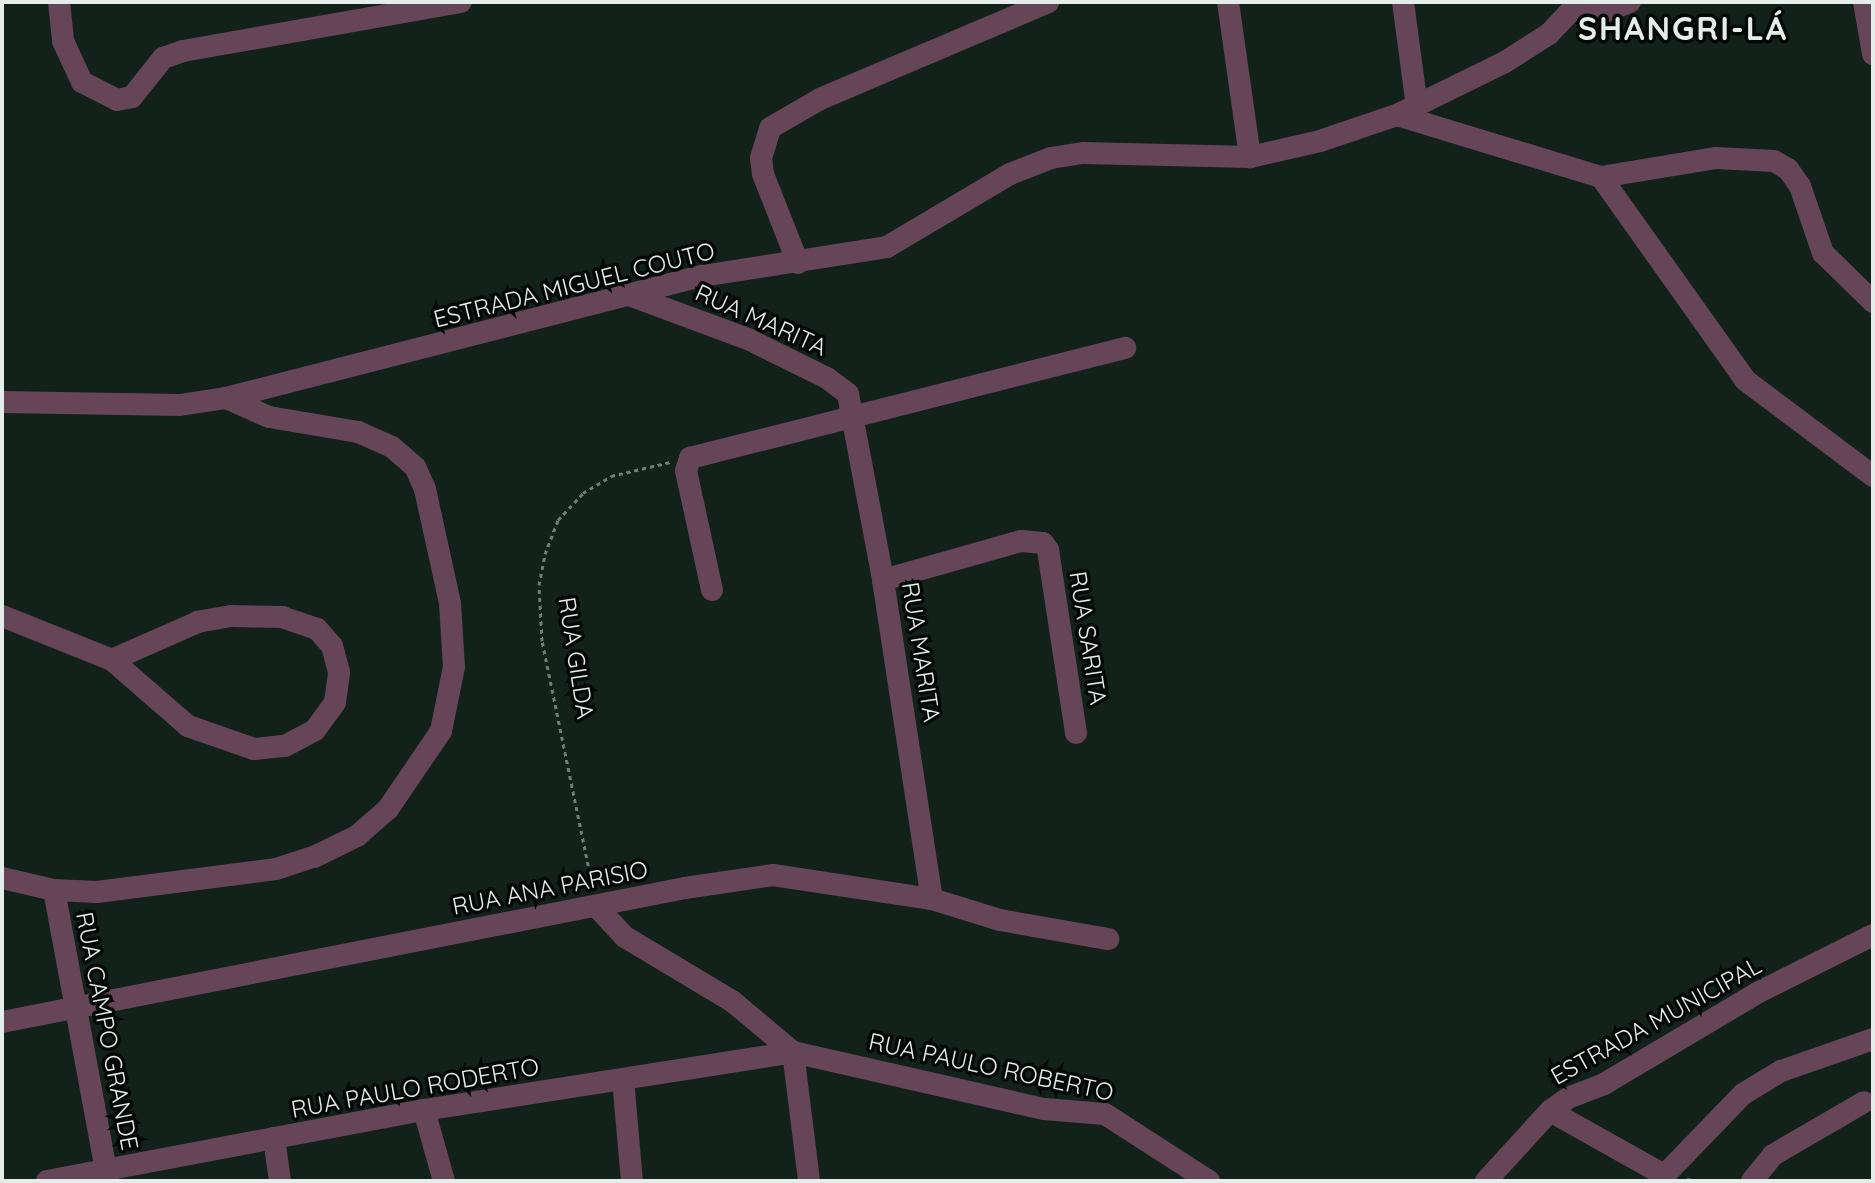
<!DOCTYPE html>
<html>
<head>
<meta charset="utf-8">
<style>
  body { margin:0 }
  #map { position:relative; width:1875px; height:1183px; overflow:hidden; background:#13211b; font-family:Quicksand,sans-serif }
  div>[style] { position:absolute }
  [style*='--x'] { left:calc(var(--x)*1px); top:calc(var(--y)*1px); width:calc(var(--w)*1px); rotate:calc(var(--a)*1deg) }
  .path>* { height:3px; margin-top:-1.5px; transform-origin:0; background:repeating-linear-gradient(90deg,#727d78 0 4px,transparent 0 8px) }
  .minor>* { height:22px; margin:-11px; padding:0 11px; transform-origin:11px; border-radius:11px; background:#664556 }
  span { translate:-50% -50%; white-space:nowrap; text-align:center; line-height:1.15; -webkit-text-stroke:7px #040907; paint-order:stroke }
  .street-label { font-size:24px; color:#e4ede9 }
  .district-label { font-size:32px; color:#e4ede9; font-weight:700; letter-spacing:2px }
  .frame { position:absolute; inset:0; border:4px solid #e4ede9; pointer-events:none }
</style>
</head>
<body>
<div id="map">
  <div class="path">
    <i style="--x:593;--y:889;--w:253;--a:-101.6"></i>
    <i style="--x:542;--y:641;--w:56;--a:-93.1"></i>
    <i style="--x:539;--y:585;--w:32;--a:-79"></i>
    <i style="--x:545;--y:554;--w:36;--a:-69"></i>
    <i style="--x:558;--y:520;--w:37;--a:-47"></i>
    <i style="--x:583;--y:493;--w:33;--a:-31"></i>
    <i style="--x:611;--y:476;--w:61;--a:-13.3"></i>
    <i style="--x:1687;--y:1179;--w:10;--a:11"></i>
  </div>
  <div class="minor">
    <i style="--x:59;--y:2;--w:39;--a:84"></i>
    <i style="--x:63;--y:41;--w:45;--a:65.1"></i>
    <i style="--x:82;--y:82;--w:39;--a:27"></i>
    <i style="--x:117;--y:100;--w:15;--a:-11"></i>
    <i style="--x:132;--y:97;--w:50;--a:-51.5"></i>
    <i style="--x:163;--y:58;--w:21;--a:-19"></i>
    <i style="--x:183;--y:51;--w:282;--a:-10"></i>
    <i style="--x:1228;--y:2;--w:157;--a:81.9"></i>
    <i style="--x:1403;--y:2;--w:106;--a:82.4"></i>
    <i style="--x:1864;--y:2;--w:53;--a:80.2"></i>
    <i style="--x:1575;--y:10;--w:26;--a:7"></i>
    <i style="--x:1601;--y:13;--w:31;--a:-21"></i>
    <i style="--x:1397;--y:115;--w:213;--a:16.9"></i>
    <i style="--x:1601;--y:177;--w:249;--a:54.6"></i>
    <i style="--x:1745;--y:380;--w:160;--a:36.9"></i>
    <i style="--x:1601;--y:177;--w:117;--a:-9.4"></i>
    <i style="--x:1716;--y:158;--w:58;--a:3"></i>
    <i style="--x:1774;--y:161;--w:16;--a:30"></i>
    <i style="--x:1788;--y:169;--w:21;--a:55"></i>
    <i style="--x:1800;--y:186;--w:71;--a:71.1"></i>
    <i style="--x:1823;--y:253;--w:70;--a:44.4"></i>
    <i style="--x:798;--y:263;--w:96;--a:-111.5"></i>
    <i style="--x:763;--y:174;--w:16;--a:-97"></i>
    <i style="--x:761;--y:158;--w:31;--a:-73"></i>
    <i style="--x:770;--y:128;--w:58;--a:-30.1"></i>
    <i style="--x:820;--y:99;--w:248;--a:-23"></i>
    <i style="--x:629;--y:295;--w:127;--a:20.3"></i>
    <i style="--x:748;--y:339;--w:88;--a:26.3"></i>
    <i style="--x:827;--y:378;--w:26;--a:37"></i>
    <i style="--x:848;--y:394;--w:189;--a:79.3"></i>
    <i style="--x:883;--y:580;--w:323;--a:81.3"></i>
    <i style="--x:2;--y:402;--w:178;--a:1"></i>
    <i style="--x:180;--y:405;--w:47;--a:-8.7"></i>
    <i style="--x:226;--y:398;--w:491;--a:-14.4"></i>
    <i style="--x:702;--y:276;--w:187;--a:-8.9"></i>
    <i style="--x:887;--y:247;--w:143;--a:-30.7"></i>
    <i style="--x:1010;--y:174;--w:44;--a:-21.3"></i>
    <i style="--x:1051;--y:158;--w:32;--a:-9"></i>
    <i style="--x:1083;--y:153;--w:167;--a:1.4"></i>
    <i style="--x:1250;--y:157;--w:72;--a:-12.9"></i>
    <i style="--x:1320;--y:141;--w:81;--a:-18.7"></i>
    <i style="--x:1397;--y:115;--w:120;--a:-26.1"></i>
    <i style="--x:1505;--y:62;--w:52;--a:-32.5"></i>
    <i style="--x:1549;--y:34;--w:44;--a:-46.8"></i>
    <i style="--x:883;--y:580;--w:143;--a:-15.8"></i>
    <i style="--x:1021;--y:541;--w:22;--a:5"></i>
    <i style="--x:1043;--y:543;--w:9;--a:54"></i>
    <i style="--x:1048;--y:550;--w:185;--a:81.3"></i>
    <i style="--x:712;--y:590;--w:122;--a:-102.3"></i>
    <i style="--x:686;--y:471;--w:14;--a:-73"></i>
    <i style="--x:690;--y:458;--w:449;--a:-14.2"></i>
    <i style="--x:2;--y:616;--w:118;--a:21.8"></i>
    <i style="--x:112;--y:660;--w:101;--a:41"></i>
    <i style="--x:188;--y:726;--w:70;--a:19.2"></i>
    <i style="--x:254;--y:749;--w:31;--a:-6"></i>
    <i style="--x:285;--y:746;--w:34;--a:-28"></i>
    <i style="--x:315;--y:730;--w:34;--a:-54"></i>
    <i style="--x:335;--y:702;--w:30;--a:-82"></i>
    <i style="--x:339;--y:672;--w:27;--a:-105"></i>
    <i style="--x:332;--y:646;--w:23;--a:-131"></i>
    <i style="--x:317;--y:629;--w:36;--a:-161"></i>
    <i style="--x:283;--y:617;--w:52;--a:-178.9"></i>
    <i style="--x:231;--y:616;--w:34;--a:170"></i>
    <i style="--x:198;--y:622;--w:94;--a:156.2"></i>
    <i style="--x:2;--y:878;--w:53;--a:13"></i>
    <i style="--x:54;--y:890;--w:43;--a:2.7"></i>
    <i style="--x:97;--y:892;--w:180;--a:-7.3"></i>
    <i style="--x:276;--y:869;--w:40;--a:-18"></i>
    <i style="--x:314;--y:857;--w:48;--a:-26"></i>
    <i style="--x:357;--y:836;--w:41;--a:-41.1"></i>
    <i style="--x:388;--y:809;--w:94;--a:-55.8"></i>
    <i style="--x:441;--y:731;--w:65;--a:-78.5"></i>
    <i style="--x:454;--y:667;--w:64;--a:-93.6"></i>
    <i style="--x:450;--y:603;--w:117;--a:-102.4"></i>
    <i style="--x:425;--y:489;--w:24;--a:-114"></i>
    <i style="--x:415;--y:467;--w:30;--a:-139"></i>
    <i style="--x:392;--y:447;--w:37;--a:-156"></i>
    <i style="--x:358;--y:432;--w:90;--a:-170.4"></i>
    <i style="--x:269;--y:417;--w:47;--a:-156.2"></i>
    <i style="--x:54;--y:890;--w:296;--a:79.5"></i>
    <i style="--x:596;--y:906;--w:42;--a:46.9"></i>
    <i style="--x:625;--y:937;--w:125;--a:30.9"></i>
    <i style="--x:732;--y:1001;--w:80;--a:39.9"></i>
    <i style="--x:793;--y:1052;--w:130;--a:82.9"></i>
    <i style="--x:2;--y:1022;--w:696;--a:-11.1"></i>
    <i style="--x:685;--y:888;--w:89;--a:-8.4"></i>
    <i style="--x:773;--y:875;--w:161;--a:8.6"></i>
    <i style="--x:932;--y:899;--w:71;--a:17.2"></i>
    <i style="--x:1000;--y:920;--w:110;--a:10"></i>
    <i style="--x:623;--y:1079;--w:102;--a:85"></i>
    <i style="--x:424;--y:1110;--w:74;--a:74.3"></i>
    <i style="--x:1550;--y:1111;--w:131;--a:29.3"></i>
    <i style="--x:274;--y:1138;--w:43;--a:82.1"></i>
    <i style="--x:47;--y:1181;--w:384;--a:-10.7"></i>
    <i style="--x:424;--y:1110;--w:374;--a:-8.9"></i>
    <i style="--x:793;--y:1052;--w:257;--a:12.8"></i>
    <i style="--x:1044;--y:1109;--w:61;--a:4.7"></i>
    <i style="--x:1105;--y:1114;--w:124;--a:32.8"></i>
    <i style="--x:1486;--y:1181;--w:95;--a:-47.6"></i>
    <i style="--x:1550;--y:1111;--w:22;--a:-36"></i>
    <i style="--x:1568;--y:1098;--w:39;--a:-21"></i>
    <i style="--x:1604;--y:1084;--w:178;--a:-30.7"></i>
    <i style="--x:1757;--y:993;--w:130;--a:-26.6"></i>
    <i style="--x:1659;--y:1181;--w:121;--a:-46"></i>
    <i style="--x:1743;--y:1094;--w:44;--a:-31.2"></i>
    <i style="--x:1781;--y:1071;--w:97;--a:-19.2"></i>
    <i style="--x:1752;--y:1181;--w:33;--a:-51"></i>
    <i style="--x:1773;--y:1155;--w:105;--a:-30.2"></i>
  </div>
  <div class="street-label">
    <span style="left:574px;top:285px;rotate:-14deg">ESTRADA MIGUEL COUTO</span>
    <span style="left:761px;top:320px;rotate:24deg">RUA MARITA</span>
    <span style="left:1088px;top:638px;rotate:81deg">RUA SARITA</span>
    <span style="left:921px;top:652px;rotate:81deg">RUA MARITA</span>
    <span style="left:576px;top:658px;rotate:81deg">RUA GILDA</span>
    <span style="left:550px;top:888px;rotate:-11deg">RUA ANA PARISIO</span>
    <span style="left:1656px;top:1021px;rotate:-29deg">ESTRADA MUNICIPAL</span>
    <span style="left:107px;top:1031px;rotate:79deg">RUA CAMPO GRANDE</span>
    <span style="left:991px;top:1067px;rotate:12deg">RUA PAULO ROBERTO</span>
    <span style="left:415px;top:1088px;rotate:-10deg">RUA PAULO RODERTO</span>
  </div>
  <div class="district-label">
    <span style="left:1683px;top:28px">SHANGRI-LÁ</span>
  </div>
  <div class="frame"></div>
</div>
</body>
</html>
